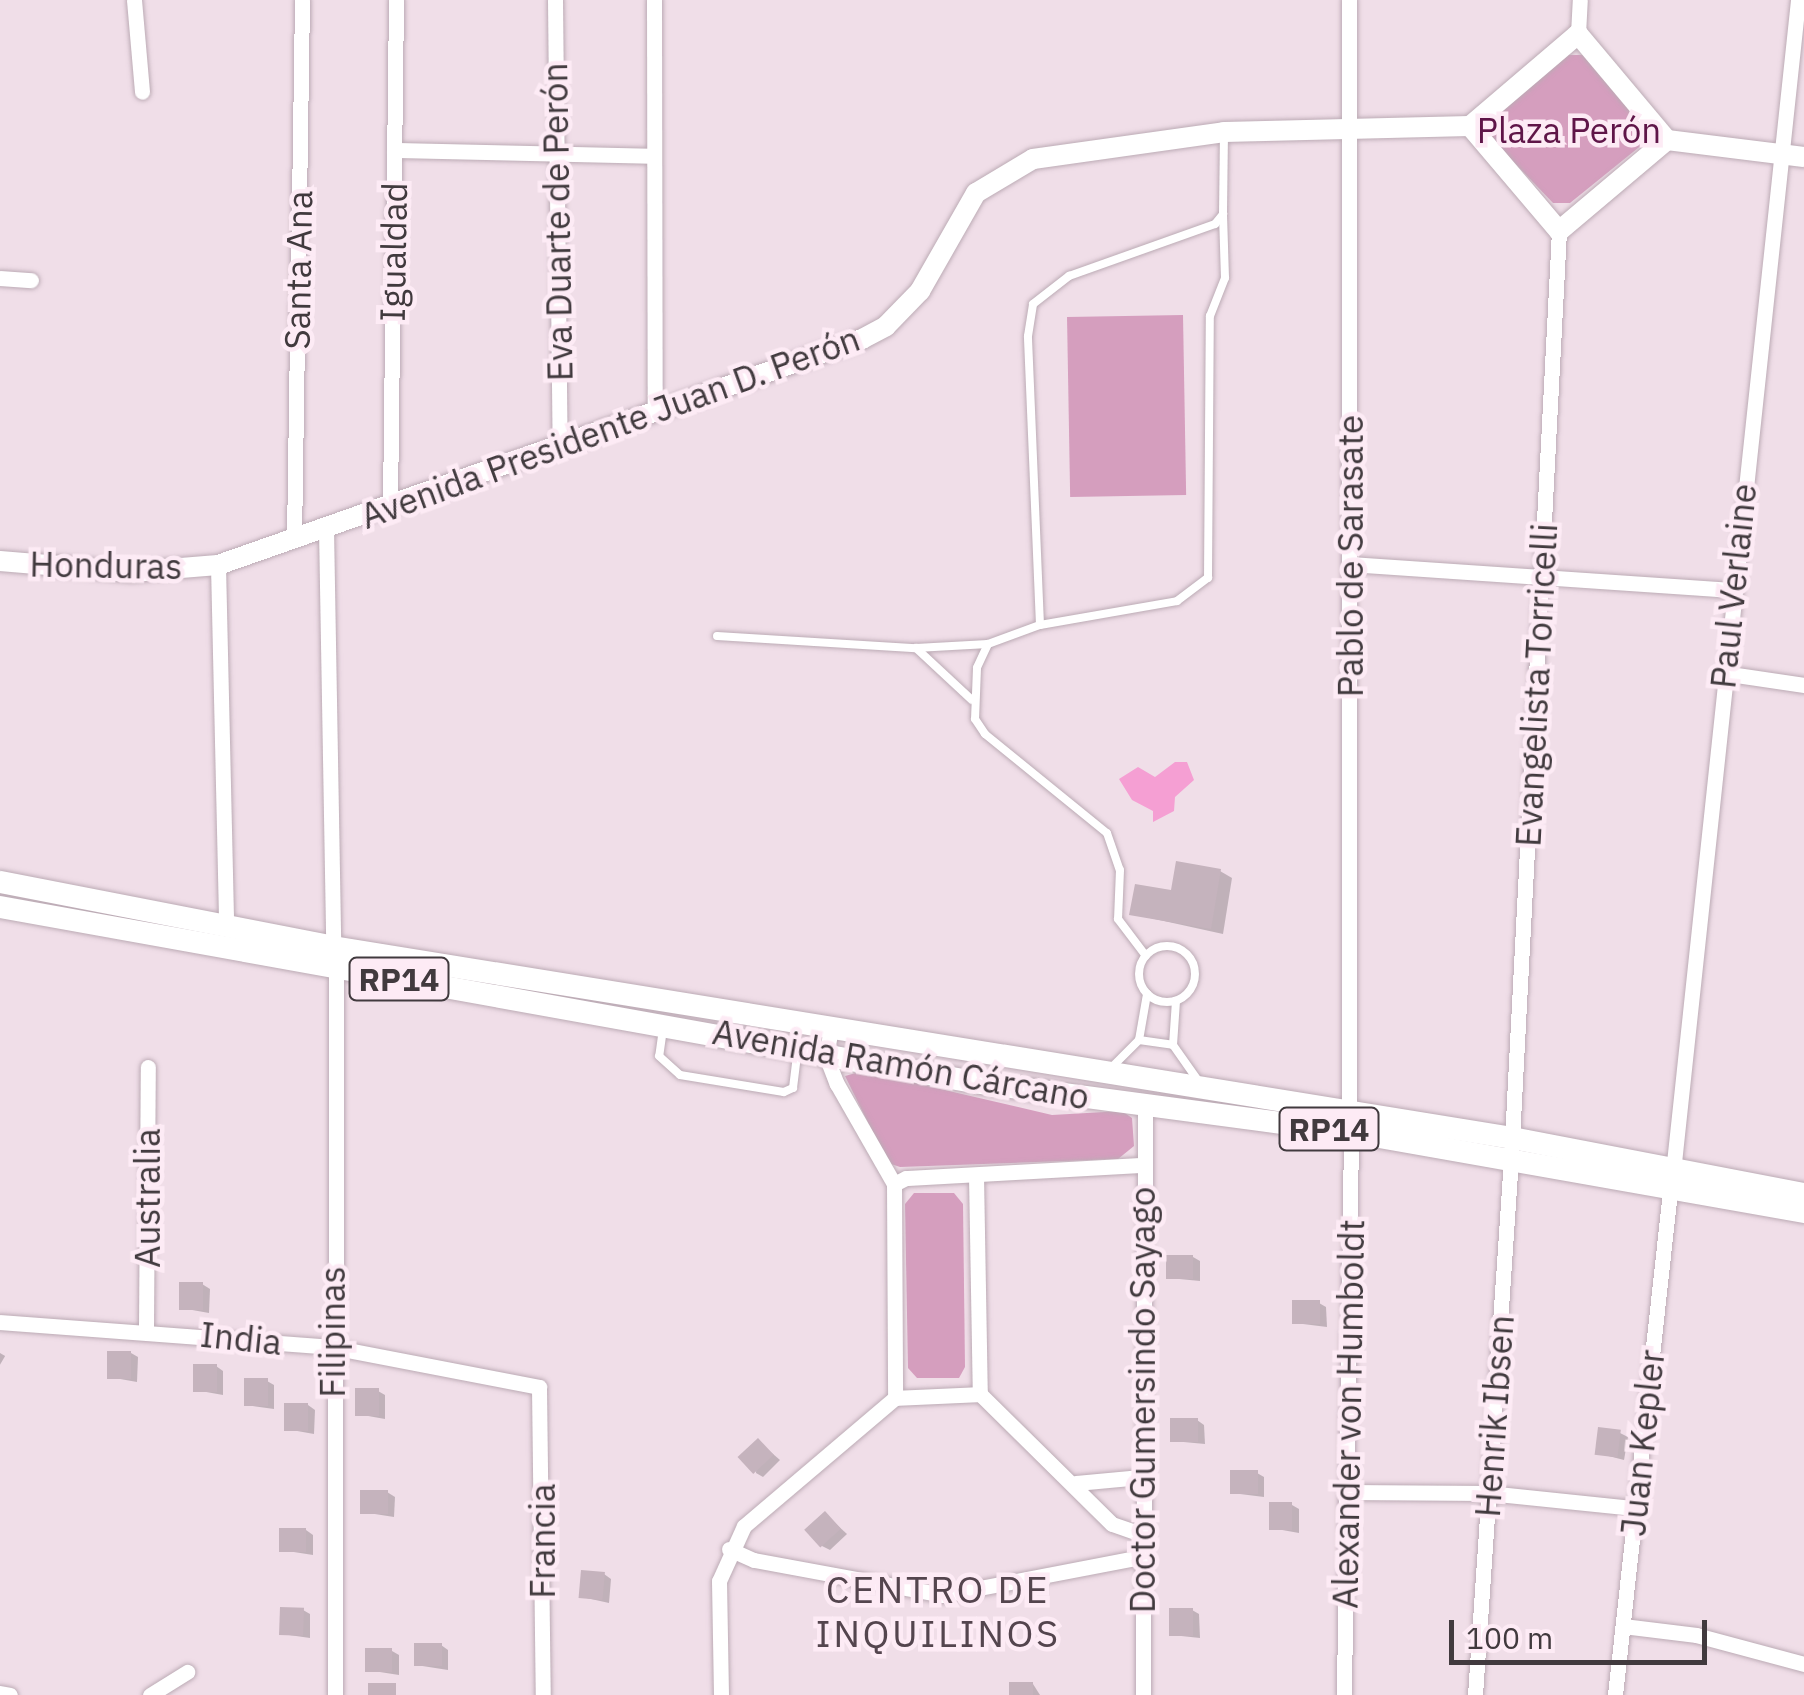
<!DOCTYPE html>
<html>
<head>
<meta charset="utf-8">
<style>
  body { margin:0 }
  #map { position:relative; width:1804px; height:1695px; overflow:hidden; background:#f0dee8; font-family:"IBM Plex Sans",sans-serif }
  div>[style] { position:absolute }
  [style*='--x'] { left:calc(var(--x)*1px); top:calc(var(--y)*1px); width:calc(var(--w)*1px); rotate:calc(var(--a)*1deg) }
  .green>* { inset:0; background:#d59ebe; transform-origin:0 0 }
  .water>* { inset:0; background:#f59fd3 }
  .shadow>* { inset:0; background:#0003; transform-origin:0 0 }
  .building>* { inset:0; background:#c5b3bd; transform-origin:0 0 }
  .roads { filter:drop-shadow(0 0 2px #bcabb5) drop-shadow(0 0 2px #bcabb5) }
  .lane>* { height:8px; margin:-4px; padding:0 4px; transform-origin:4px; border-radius:4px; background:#fff }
  .lane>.ring { margin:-4px; padding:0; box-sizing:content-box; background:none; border:8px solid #fff; border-radius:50% }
  .street>* { height:15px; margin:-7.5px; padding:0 7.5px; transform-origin:7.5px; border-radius:7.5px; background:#fff }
  .secondary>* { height:20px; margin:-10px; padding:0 10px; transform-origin:10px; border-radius:10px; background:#fff }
  .primary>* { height:22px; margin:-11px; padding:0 11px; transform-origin:11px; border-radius:11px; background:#fff }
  span { translate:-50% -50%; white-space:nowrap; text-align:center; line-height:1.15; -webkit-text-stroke:9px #fdebf5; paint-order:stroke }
  .shield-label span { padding:2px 8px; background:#fdebf5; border:2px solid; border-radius:8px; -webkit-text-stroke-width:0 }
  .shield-label { font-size:32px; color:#413a3e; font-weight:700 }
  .park-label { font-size:35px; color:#5f1548 }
  .street-label { font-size:35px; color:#413a3e }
  .neighbourhood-label { font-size:38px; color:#54454e; letter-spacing:2.5px }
  .scale { position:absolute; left:1449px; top:1620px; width:258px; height:45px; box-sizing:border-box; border:5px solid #413a3e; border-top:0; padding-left:12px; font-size:30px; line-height:35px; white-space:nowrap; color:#413a3e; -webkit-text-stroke:8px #fdebf5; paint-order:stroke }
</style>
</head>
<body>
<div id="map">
  <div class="green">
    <i style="clip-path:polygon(1567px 55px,1584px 55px,1643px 125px,1643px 144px,1570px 203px,1553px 203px,1488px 135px,1487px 123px)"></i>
    <i style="left:1183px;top:315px;width:180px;height:116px;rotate:89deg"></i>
    <i style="clip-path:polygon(863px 1071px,1052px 1115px,1122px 1111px,1132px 1118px,1134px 1146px,1118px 1159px,900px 1167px,888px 1163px,845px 1076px)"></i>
    <i style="clip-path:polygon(914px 1193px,954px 1193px,963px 1204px,965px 1367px,959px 1378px,917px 1378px,908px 1368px,905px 1204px)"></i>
  </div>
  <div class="water">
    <i style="clip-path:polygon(1175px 762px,1187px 762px,1194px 780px,1175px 797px,1174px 811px,1153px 822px,1153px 811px,1132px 800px,1119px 779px,1138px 767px,1155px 777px)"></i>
  </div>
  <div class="shadow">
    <i style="clip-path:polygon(1220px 871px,1232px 878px,1223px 934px,1132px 914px)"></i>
    <i style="clip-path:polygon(1193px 1257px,1200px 1261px,1200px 1281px,1169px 1278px)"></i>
    <i style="clip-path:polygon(202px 1284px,210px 1289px,209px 1313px,181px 1308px)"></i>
    <i style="clip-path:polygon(1319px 1303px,1326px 1307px,1327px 1327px,1295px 1323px)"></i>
    <i style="left:0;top:1353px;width:6px;height:27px;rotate:31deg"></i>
    <i style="clip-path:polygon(131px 1353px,138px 1357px,137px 1382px,109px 1377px)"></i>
    <i style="clip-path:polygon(216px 1366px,223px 1371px,223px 1395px,195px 1390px)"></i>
    <i style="clip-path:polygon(267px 1381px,274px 1385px,274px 1409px,246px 1405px)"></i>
    <i style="clip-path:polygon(378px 1391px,385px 1395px,385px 1419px,357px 1414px)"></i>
    <i style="clip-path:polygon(308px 1405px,315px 1410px,314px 1434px,286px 1429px)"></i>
    <i style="clip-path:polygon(1197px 1420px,1204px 1425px,1205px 1444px,1173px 1441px)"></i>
    <i style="clip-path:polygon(1620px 1433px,1628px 1437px,1624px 1460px,1597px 1453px)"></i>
    <i style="clip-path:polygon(758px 1441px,780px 1460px,763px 1477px,756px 1473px)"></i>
    <i style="clip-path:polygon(1257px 1473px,1264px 1477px,1264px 1497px,1232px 1493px)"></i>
    <i style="clip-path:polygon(387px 1492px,395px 1497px,394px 1517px,362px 1512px)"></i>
    <i style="clip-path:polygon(1292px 1505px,1299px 1509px,1299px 1533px,1271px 1528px)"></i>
    <i style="clip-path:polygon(825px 1514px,847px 1534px,830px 1550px,822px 1546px)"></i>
    <i style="clip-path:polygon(306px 1530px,313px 1535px,313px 1555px,281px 1550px)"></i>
    <i style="clip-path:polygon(604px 1574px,611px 1579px,609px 1603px,582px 1597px)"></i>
    <i style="clip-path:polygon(303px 1610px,310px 1614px,310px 1638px,282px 1634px)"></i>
    <i style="clip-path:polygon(1192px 1610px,1199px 1614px,1200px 1638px,1172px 1635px)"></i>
    <i style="clip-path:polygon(441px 1645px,448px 1650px,448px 1670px,416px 1665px)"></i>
    <i style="clip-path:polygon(392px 1651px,399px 1655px,399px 1675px,367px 1670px)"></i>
    <i style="clip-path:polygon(1033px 1684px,1040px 1695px,1012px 1695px)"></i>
  </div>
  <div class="building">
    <i style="clip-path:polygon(1176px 861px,1221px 869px,1211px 929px,1129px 915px,1135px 884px,1171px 890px)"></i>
    <i style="left:1166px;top:1255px;width:27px;height:24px"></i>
    <i style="left:179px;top:1282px;width:24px;height:28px"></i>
    <i style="left:1320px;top:1300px;width:24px;height:28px;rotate:90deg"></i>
    <i style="left:107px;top:1351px;width:24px;height:28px"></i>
    <i style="left:193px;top:1364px;width:24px;height:28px"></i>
    <i style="left:244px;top:1378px;width:24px;height:28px"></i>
    <i style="left:355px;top:1388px;width:24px;height:28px"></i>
    <i style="left:284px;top:1403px;width:24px;height:28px"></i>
    <i style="left:1170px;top:1418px;width:28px;height:24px"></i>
    <i style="left:1598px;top:1427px;width:23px;height:28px;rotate:7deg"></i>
    <i style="left:758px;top:1438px;width:23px;height:28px;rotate:47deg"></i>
    <i style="left:1258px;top:1470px;width:24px;height:28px;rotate:90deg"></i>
    <i style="left:360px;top:1490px;width:28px;height:24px"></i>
    <i style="left:1269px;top:1502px;width:23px;height:28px"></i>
    <i style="left:825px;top:1511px;width:24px;height:28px;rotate:48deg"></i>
    <i style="left:279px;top:1528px;width:27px;height:24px"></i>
    <i style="left:581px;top:1570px;width:24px;height:28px;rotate:5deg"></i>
    <i style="left:280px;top:1607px;width:24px;height:28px;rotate:2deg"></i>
    <i style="left:1169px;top:1608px;width:24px;height:28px"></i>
    <i style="left:414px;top:1643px;width:28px;height:23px"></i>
    <i style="left:365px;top:1648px;width:27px;height:24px"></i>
    <i style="left:1009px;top:1682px;width:24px;height:13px"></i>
    <i style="left:368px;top:1683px;width:28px;height:12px"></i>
  </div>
  <div class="roads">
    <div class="lane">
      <i style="--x:1040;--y:625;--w:139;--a:-9.9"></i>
      <i style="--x:1177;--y:601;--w:39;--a:-37"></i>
      <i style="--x:1208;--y:578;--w:262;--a:-89.6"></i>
      <i style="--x:1210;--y:316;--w:41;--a:-68.5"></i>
      <i style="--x:1225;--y:278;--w:64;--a:-91.8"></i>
      <i style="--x:717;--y:636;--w:199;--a:3.5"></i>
      <i style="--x:916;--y:648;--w:72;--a:-3.2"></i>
      <i style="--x:988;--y:644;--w:55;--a:-20.1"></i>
      <i style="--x:1040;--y:625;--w:289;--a:-92.4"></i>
      <i style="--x:1028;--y:336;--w:32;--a:-81"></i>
      <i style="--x:1033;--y:304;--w:46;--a:-37.9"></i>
      <i style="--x:1069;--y:276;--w:155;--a:-19.6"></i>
      <i style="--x:1215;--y:224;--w:13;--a:-51"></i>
      <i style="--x:1223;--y:214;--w:82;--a:-89.3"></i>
      <i style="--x:988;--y:644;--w:26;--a:115"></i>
      <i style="--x:977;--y:668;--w:51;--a:92.2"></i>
      <i style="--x:975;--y:719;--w:18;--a:56"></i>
      <i style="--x:985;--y:734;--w:157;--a:39.1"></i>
      <i style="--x:1107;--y:833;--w:39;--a:71"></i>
      <i style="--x:1120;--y:870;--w:49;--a:92.3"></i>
      <i style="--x:1118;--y:919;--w:46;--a:52.9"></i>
      <i style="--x:916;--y:648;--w:76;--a:42.9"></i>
      <i class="ring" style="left:1139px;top:946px;width:48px;height:48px"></i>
      <i style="--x:1176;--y:1001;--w:44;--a:93.9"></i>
      <i style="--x:1173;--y:1045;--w:42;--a:54.8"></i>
      <i style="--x:663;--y:1029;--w:27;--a:98"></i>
      <i style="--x:659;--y:1056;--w:28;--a:42"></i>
      <i style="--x:680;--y:1075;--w:105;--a:9.3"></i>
      <i style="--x:784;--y:1092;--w:10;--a:-24"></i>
      <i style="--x:793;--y:1088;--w:32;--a:-83"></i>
      <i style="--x:1139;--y:1040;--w:34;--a:8"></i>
      <i style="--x:1112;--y:1067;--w:38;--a:-45"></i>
      <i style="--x:1139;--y:1040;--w:47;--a:-80.1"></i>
    </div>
    <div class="street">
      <i style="--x:134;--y:0;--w:92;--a:85"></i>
      <i style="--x:555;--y:0;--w:444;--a:89.4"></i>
      <i style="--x:654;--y:0;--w:412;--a:89.9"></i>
      <i style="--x:1578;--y:34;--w:34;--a:-87"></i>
      <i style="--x:394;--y:150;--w:260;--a:1.3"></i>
      <i style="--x:0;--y:278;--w:31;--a:4"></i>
      <i style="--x:390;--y:505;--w:505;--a:-89.32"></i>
      <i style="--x:326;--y:528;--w:419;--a:89"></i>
      <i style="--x:294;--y:540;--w:540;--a:-89.15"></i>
      <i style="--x:1350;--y:564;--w:383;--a:3.9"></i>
      <i style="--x:218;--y:565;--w:363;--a:88.7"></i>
      <i style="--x:1723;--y:673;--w:82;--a:8.4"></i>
      <i style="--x:831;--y:1028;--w:28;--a:100"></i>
      <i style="--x:826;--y:1056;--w:30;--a:69"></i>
      <i style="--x:837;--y:1084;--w:115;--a:60.3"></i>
      <i style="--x:894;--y:1184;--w:214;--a:89.7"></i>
      <i style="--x:1349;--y:1111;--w:1111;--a:-90"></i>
      <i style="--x:1673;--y:1172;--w:1179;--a:-83.91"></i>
      <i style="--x:976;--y:1175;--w:219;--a:89"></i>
      <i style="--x:980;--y:1394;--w:185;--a:44.6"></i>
      <i style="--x:1112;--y:1524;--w:31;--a:19"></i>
      <i style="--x:894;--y:1184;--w:13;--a:-27"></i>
      <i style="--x:906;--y:1178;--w:236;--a:-3.2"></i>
      <i style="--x:0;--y:1322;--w:333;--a:4.3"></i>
      <i style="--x:332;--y:1347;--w:211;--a:10.9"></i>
      <i style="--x:539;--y:1387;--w:308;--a:89.3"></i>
      <i style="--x:146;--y:1328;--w:261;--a:-89.6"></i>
      <i style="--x:1076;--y:1483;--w:65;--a:-5.3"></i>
      <i style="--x:1347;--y:1492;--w:141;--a:0.4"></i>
      <i style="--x:1488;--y:1493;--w:147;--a:5.9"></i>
      <i style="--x:729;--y:1549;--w:27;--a:24"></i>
      <i style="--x:754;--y:1560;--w:192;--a:10.5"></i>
      <i style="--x:943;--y:1595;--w:202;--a:-10.9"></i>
      <i style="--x:1623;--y:1626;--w:74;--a:7"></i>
      <i style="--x:1696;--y:1635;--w:112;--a:15"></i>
      <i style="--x:0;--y:1693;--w:10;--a:11"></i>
      <i style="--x:150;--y:1695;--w:44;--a:-31.9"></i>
      <i style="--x:335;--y:1695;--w:726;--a:-89.92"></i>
      <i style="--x:721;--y:1695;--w:114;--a:-91"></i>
      <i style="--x:719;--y:1581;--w:60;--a:-65.6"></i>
      <i style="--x:744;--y:1526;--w:198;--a:-40.3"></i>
      <i style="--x:895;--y:1398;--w:85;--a:-2.7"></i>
      <i style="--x:1143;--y:1695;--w:591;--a:-89.81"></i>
      <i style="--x:1344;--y:1695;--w:563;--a:-89.29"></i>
      <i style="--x:1475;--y:1695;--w:537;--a:-86.16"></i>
      <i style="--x:1511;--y:1159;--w:929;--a:-87.04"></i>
      <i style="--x:1615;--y:1695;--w:507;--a:-83.77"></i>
    </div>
    <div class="secondary">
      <i style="--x:1470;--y:126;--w:142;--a:-40.4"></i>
      <i style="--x:1578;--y:34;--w:138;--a:50"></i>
      <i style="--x:1470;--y:126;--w:138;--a:49.7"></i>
      <i style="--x:1559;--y:231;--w:141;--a:-40.1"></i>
      <i style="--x:1667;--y:140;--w:138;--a:7.1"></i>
      <i style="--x:0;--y:561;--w:132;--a:4.8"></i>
      <i style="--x:132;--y:572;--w:86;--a:-4.7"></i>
      <i style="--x:218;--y:565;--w:683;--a:-19.34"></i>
      <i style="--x:862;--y:339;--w:27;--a:-28"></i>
      <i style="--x:886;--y:326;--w:49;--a:-45.8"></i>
      <i style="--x:920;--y:291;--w:113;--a:-60.3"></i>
      <i style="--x:976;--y:193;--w:66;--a:-30.8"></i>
      <i style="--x:1033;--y:159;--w:193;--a:-8"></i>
      <i style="--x:1224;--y:132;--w:246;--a:-1.4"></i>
    </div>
    <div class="primary">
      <i style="--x:0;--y:882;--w:339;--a:11"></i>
      <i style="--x:333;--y:947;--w:1194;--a:9.2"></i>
      <i style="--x:1512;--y:1138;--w:297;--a:10.9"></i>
      <i style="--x:0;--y:907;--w:990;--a:10.19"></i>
      <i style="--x:974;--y:1082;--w:380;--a:7.6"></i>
      <i style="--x:1351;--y:1132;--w:460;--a:10"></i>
    </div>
  </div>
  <div class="shield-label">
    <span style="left:399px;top:979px">RP14</span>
    <span style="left:1329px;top:1129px">RP14</span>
  </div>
  <div class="park-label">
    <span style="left:1569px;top:130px">Plaza Perón</span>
  </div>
  <div class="street-label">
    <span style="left:557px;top:222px;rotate:-91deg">Eva Duarte de Perón</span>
    <span style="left:393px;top:252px;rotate:-89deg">Igualdad</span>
    <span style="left:298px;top:270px;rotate:-89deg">Santa Ana</span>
    <span style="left:610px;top:427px;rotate:-20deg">Avenida Presidente Juan D. Perón</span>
    <span style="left:1350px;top:556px;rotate:-90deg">Pablo de Sarasate</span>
    <span style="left:106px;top:565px;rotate:1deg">Honduras</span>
    <span style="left:1733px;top:586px;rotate:-84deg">Paul Verlaine</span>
    <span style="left:1536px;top:685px;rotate:-87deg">Evangelista Torricelli</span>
    <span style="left:901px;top:1064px;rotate:10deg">Avenida Ramón Cárcano</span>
    <span style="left:147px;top:1198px;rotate:-90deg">Australia</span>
    <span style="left:332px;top:1332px;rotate:-90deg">Filipinas</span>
    <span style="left:241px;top:1338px;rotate:6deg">India</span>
    <span style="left:1142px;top:1400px;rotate:-90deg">Doctor Gumersindo Sayago</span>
    <span style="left:1348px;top:1414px;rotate:-89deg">Alexander von Humboldt</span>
    <span style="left:1494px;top:1416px;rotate:-86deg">Henrik Ibsen</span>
    <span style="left:1642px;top:1443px;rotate:-84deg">Juan Kepler</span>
    <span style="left:542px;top:1541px;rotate:-90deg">Francia</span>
  </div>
  <div class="neighbourhood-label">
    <span style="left:938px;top:1611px">CENTRO DE<br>INQUILINOS</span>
  </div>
  <div class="scale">100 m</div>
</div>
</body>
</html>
